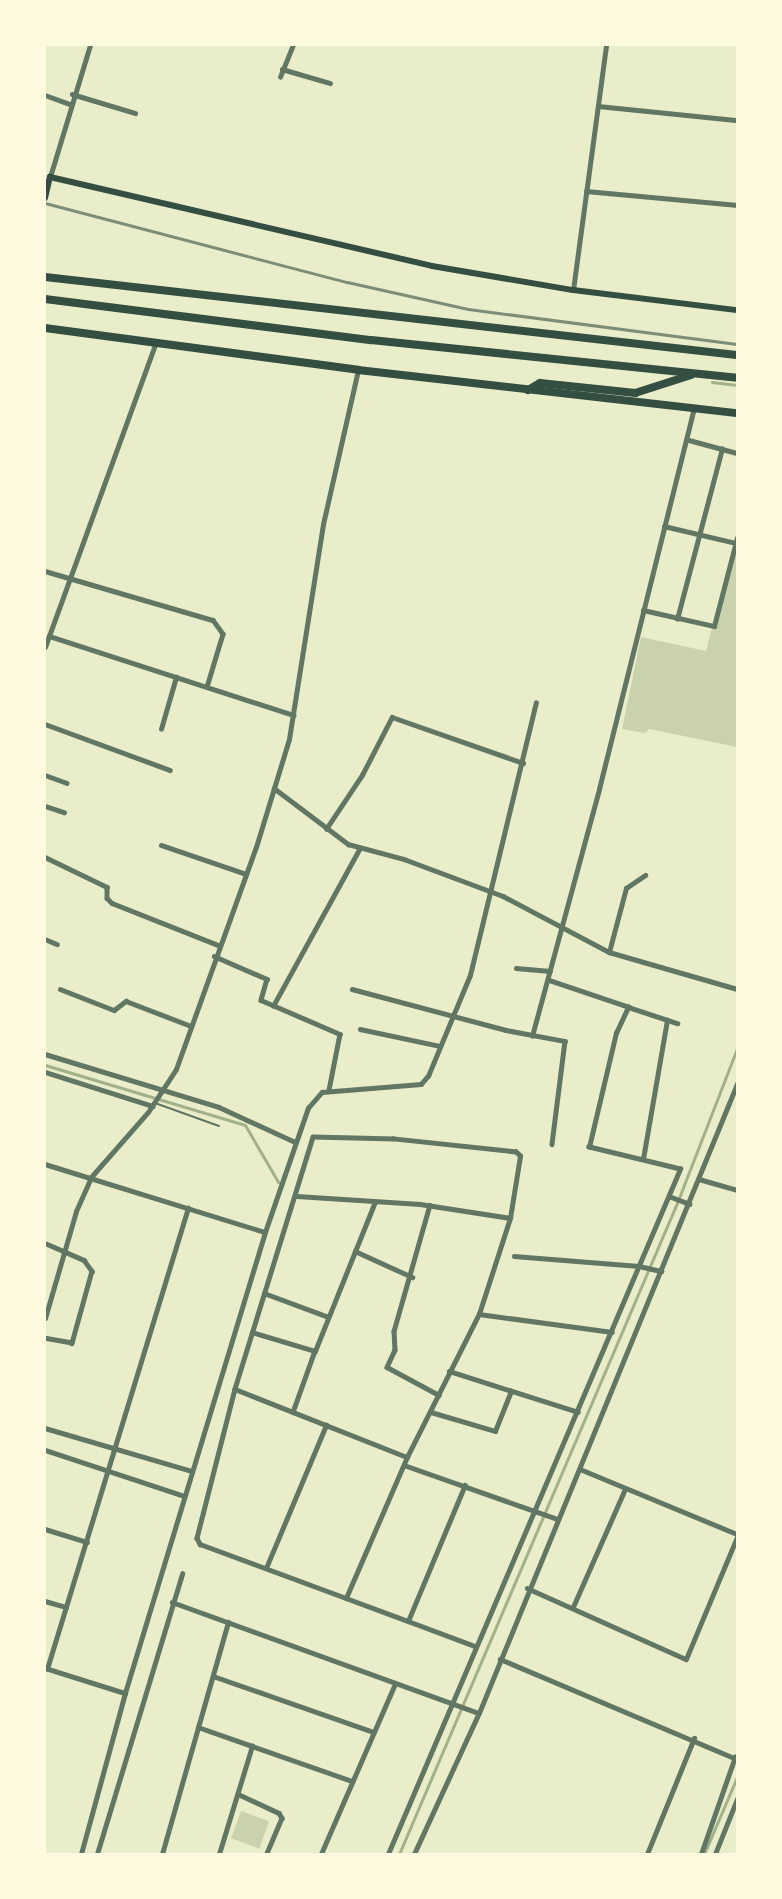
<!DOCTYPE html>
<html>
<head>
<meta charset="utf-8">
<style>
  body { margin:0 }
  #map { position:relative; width:782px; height:1899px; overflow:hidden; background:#e9edc9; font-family:Poppins,sans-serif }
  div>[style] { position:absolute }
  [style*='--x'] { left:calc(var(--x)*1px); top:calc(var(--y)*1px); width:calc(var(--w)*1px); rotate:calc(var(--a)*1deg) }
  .green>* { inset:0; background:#cad2ad; transform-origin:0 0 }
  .stream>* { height:3px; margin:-1.5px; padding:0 1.5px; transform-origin:1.5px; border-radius:1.5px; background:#a3b18a }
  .service>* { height:2px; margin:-1px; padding:0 1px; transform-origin:1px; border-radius:1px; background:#617663 }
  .minor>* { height:4.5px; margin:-2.25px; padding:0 2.25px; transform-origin:2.25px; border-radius:2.25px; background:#617663 }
  .tertiary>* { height:5px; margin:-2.5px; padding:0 2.5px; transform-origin:2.5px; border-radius:2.5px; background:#617663 }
  .secondary>* { height:6px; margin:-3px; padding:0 3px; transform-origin:3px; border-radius:3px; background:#344e41 }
  .trunk>* { height:8px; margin:-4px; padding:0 4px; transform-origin:4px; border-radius:4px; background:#344e41 }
  .rail>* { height:3px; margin:-1.5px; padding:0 1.5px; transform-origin:1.5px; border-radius:1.5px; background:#7c8e77 }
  span { translate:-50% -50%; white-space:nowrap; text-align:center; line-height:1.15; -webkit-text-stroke:6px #fefae0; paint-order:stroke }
  .frame { position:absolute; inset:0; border:46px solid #fefae0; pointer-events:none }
</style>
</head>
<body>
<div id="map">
  <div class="green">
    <i style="clip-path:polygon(737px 532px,737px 747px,649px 729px,645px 733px,622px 729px,641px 637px,706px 651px)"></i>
    <i style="left:241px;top:1811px;width:30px;height:29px;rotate:20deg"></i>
  </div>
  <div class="stream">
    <i style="--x:712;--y:382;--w:25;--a:7"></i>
    <i style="--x:45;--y:1065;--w:209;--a:16.7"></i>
    <i style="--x:245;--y:1125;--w:66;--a:59.9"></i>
    <i style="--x:399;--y:1854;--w:708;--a:-66.88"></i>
    <i style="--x:677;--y:1203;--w:166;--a:-68.8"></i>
    <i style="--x:704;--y:1854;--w:84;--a:-66.8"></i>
  </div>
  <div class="service">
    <i style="--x:155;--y:1103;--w:68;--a:19.8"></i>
  </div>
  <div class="minor">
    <i style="--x:282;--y:69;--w:50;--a:16.3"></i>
    <i style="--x:280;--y:77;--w:35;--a:-68"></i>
    <i style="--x:72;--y:94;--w:66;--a:16.8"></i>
    <i style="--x:45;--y:95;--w:27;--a:20"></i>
    <i style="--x:598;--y:106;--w:140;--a:5.8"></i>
    <i style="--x:50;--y:177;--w:138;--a:-73.1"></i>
    <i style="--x:586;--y:191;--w:152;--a:5.3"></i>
    <i style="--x:573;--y:290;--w:247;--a:-82.3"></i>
    <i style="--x:689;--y:440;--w:50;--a:15.2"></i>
    <i style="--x:664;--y:526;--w:74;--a:13.3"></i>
    <i style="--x:45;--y:571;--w:175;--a:16.3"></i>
    <i style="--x:213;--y:620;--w:17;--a:54"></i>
    <i style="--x:223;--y:634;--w:55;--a:106.8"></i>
    <i style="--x:643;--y:610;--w:73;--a:12.7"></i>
    <i style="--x:714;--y:626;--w:91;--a:-75.4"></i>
    <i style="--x:677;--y:619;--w:176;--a:-75.2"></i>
    <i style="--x:49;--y:636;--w:257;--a:17.9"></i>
    <i style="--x:45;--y:647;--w:322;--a:-70"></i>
    <i style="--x:45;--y:724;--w:133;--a:20.2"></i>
    <i style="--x:161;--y:729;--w:54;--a:-73.9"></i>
    <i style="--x:45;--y:775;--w:23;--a:20"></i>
    <i style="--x:274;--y:788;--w:93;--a:37.1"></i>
    <i style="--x:348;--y:844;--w:58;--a:15"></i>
    <i style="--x:404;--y:859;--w:106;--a:20.5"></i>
    <i style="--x:503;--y:896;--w:120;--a:27.8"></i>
    <i style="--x:609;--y:952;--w:133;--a:16.1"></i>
    <i style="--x:45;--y:806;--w:20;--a:18"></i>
    <i style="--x:326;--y:829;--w:65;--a:-56.3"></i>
    <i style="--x:362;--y:775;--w:65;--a:-62.7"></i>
    <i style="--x:392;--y:717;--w:139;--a:19.3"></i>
    <i style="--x:161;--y:845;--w:90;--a:18.8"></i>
    <i style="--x:45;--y:857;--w:69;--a:25.8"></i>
    <i style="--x:107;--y:887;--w:11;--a:90"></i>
    <i style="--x:107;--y:898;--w:7;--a:45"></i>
    <i style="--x:112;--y:903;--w:114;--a:21.6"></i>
    <i style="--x:45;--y:939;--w:13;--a:23"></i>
    <i style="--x:609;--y:952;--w:66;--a:-75.1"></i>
    <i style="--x:626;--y:888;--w:23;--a:-34"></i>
    <i style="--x:214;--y:956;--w:58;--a:23.5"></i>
    <i style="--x:267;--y:979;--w:22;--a:106"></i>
    <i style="--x:261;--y:1000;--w:86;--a:23.3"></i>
    <i style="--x:340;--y:1034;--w:57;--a:101.1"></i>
    <i style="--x:516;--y:968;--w:34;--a:5"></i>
    <i style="--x:60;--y:989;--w:58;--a:21.3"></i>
    <i style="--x:114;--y:1010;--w:15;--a:-37"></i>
    <i style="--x:126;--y:1001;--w:70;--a:21"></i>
    <i style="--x:352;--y:989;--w:159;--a:14.9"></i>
    <i style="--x:506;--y:1030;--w:60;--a:10.6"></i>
    <i style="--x:565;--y:1041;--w:104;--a:97.2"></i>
    <i style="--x:273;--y:1006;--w:180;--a:-61.2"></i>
    <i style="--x:628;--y:1007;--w:52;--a:18.1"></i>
    <i style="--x:360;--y:1029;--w:82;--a:12"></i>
    <i style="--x:532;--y:1036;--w:256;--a:-74.8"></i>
    <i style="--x:599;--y:789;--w:392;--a:-76"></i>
    <i style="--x:45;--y:1054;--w:182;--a:16.9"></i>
    <i style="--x:219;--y:1107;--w:84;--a:24.7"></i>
    <i style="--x:45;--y:1072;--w:113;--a:17.5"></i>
    <i style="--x:643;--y:1159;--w:141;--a:-80.2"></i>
    <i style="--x:45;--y:1164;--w:230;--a:17.2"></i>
    <i style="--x:699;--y:1179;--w:40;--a:16"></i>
    <i style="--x:297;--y:1196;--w:123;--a:3.7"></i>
    <i style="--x:420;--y:1204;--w:91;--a:8.8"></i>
    <i style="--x:669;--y:1196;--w:22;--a:21"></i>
    <i style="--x:430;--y:1205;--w:131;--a:105.9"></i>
    <i style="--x:394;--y:1331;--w:19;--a:87"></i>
    <i style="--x:395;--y:1350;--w:19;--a:115"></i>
    <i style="--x:387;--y:1367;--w:59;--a:28.3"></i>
    <i style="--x:45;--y:1243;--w:43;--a:23.6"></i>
    <i style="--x:84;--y:1260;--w:14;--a:54"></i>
    <i style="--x:92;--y:1271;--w:75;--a:105.5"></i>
    <i style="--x:72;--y:1343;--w:27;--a:-170"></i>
    <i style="--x:355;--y:1251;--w:63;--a:24.5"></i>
    <i style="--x:514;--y:1256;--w:125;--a:4.6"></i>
    <i style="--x:639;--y:1266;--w:23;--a:13"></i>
    <i style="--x:264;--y:1293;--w:66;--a:20.4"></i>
    <i style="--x:479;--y:1314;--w:134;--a:7.7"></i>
    <i style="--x:252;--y:1332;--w:66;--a:16.8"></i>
    <i style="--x:315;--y:1351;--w:65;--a:109.8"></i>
    <i style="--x:315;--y:1351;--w:161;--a:-68.1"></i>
    <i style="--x:449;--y:1371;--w:135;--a:17.6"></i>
    <i style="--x:235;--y:1389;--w:185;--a:21.6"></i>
    <i style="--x:431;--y:1412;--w:67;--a:16.5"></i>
    <i style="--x:495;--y:1431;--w:43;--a:-68.2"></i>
    <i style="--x:45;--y:1428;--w:153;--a:16.3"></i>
    <i style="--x:45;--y:1450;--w:146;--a:18.3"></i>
    <i style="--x:404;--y:1465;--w:162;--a:19.4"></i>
    <i style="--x:580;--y:1469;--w:170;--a:22.5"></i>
    <i style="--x:45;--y:1529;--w:44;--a:17.2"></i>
    <i style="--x:266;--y:1568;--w:155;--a:-67.2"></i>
    <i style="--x:527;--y:1588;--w:174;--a:24.1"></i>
    <i style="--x:686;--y:1659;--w:132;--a:-67.3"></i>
    <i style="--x:346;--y:1598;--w:154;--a:-66.6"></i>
    <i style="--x:407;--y:1457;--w:160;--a:-63.3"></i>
    <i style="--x:479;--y:1314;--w:101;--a:-72.1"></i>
    <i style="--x:510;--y:1218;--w:63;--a:-80.8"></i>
    <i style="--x:520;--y:1156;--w:6;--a:-135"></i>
    <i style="--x:516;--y:1152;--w:123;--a:-173.9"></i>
    <i style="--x:394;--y:1139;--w:81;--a:-178.6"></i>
    <i style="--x:313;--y:1137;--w:264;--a:107.2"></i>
    <i style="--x:235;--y:1389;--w:154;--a:104.3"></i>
    <i style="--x:197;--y:1538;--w:7;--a:63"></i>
    <i style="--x:200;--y:1544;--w:156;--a:20.3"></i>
    <i style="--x:346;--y:1598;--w:66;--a:20.4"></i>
    <i style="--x:408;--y:1621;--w:72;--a:20.5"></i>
    <i style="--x:45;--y:1601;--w:22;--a:16"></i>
    <i style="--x:172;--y:1602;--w:326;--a:19.9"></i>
    <i style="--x:573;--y:1607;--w:129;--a:-66.2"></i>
    <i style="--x:408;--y:1621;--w:147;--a:-67.3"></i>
    <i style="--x:500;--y:1659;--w:257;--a:22.9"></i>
    <i style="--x:45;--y:1668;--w:84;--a:17.4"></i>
    <i style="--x:47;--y:1669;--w:482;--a:-73"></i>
    <i style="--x:213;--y:1676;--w:170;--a:19.2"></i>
    <i style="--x:198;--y:1727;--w:163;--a:19.3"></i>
    <i style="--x:238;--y:1794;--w:45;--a:24.9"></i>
    <i style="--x:279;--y:1813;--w:6;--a:59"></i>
    <i style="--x:282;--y:1818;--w:39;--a:113"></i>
    <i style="--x:81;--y:1854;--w:167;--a:-74.7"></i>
    <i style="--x:125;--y:1693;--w:482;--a:-73.1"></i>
    <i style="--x:265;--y:1232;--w:131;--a:-70.9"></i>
    <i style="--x:308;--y:1108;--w:21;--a:-49"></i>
    <i style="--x:322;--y:1092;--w:99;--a:-4.6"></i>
    <i style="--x:421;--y:1084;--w:11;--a:-49"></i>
    <i style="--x:428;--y:1076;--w:109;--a:-67.4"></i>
    <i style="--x:470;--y:975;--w:280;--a:-76.4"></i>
    <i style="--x:97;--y:1854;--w:293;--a:-73.1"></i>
    <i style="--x:162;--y:1854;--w:241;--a:-74.1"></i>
    <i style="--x:219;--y:1854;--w:113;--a:-73"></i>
    <i style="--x:321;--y:1854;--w:185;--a:-66.5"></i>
    <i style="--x:388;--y:1854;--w:745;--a:-66.91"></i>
    <i style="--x:680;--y:1169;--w:94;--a:-166.4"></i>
    <i style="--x:589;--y:1147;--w:117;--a:-76.7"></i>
    <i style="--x:616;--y:1033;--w:29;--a:-65"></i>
    <i style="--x:628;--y:1007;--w:84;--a:-161.4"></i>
    <i style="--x:414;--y:1854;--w:155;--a:-65.3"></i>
    <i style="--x:479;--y:1713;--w:680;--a:-67.7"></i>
    <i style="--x:647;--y:1854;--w:125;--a:-67.9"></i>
    <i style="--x:701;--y:1854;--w:103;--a:-70.7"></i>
    <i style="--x:715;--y:1854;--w:59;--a:-68.2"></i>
  </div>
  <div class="tertiary">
    <i style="--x:45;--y:1318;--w:111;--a:-73.8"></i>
    <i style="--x:76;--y:1211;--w:37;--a:-66"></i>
    <i style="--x:91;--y:1177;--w:86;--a:-48.8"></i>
    <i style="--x:148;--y:1112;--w:51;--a:-56.9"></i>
    <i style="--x:176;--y:1069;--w:236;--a:-70.2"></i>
    <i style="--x:256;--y:847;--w:113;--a:-73"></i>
    <i style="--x:289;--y:739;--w:218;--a:-81"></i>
    <i style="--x:323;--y:524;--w:158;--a:-77.2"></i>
  </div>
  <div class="secondary">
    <i style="--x:45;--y:198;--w:22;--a:-77"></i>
    <i style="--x:50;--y:177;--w:392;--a:13.1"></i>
    <i style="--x:432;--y:266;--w:143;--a:9.7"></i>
    <i style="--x:573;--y:290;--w:165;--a:7"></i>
  </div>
  <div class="trunk">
    <i style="--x:45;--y:277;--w:696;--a:6.43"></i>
    <i style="--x:45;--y:299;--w:329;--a:7.2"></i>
    <i style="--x:371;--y:340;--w:368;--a:5.9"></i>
    <i style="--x:45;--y:328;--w:316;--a:7.6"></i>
    <i style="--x:358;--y:370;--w:381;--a:6.5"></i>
    <i style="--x:528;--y:390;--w:14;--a:-30"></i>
    <i style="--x:540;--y:383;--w:96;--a:6"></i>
    <i style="--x:635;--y:393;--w:59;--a:-17.8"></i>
  </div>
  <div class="rail">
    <i style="--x:45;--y:203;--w:312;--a:14.7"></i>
    <i style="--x:347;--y:282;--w:124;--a:12.6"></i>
    <i style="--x:468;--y:309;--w:271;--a:7.4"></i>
  </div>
  <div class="frame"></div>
</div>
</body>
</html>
